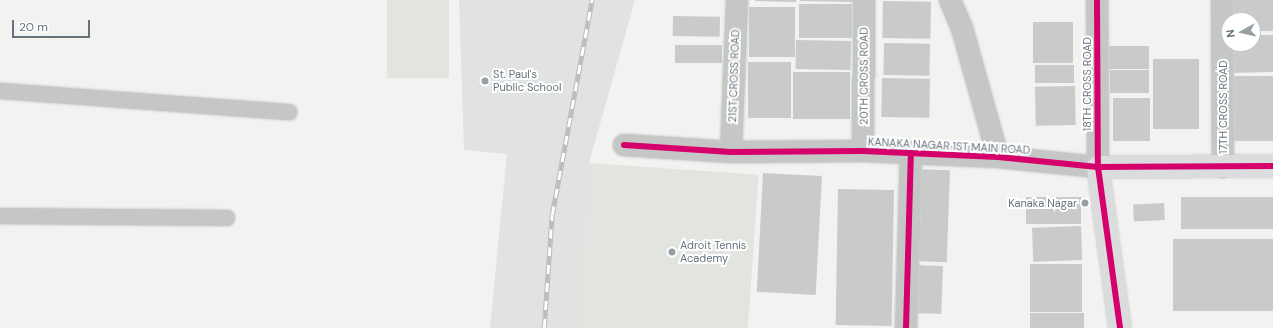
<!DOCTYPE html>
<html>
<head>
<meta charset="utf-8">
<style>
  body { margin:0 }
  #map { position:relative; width:1273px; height:328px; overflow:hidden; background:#f2f2f1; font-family:"DM Sans",sans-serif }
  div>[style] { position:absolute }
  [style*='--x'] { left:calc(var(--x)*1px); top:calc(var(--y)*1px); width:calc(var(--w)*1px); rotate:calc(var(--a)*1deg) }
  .built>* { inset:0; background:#e1e2e2 }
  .green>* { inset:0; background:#e1e4df; transform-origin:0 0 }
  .building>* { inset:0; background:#c9caca; transform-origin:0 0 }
  .roads { filter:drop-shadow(0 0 1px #cfd0d0) drop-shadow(0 0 1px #cfd0d0) }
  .lane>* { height:16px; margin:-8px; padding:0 8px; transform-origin:8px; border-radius:8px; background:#c5c6c6 }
  .street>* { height:22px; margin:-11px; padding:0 11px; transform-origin:11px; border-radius:11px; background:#c5c6c6 }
  .secondary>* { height:22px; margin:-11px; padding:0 11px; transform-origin:11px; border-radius:11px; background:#dbdcdd }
  .rail>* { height:4.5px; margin-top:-2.25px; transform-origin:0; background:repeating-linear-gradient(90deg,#fff 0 9px,#bcbcbd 0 18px); box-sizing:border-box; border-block:1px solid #bcbcbd }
  .cycleway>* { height:6px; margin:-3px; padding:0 3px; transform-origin:3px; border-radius:3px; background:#d6006c }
  .dots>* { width:11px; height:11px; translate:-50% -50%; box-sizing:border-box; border:2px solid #fff; border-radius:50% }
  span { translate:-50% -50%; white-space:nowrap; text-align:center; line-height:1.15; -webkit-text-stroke:4px #fff; paint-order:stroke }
  .poi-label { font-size:11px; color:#66737d }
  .left { translate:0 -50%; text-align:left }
  .right { translate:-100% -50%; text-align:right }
  .street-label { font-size:11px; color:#66737d }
  .north { position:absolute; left:1221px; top:12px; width:40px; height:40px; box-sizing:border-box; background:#fff; border:1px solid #c2c7cb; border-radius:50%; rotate:262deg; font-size:11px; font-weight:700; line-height:16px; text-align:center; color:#66737d }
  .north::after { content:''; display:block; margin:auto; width:14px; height:18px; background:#979fa6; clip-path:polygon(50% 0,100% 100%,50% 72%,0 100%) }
  .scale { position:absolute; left:12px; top:20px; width:78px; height:18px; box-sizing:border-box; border:2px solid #66737d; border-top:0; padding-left:5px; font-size:12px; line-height:14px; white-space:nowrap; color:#66737d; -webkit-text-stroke:3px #fff; paint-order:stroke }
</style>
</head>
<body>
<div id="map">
  <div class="built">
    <i style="clip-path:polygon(459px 0,635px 0,589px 163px,587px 328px,490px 328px,507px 154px,464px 150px)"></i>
  </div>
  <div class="green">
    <i style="left:387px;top:0;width:62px;height:78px"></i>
    <i style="left:589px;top:163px;width:170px;height:165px;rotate:4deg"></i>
  </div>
  <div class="building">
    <i style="clip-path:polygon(755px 0,796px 0,796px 2px,755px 1px)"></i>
    <i style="clip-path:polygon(800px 0,853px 0,853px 2px,800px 1px)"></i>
    <i style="clip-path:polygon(1230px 0,1273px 0,1273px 31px,1253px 31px,1253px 20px,1231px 20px)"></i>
    <i style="left:883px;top:1px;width:48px;height:37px;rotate:1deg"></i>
    <i style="left:799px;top:4px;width:53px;height:34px"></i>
    <i style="left:749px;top:7px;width:46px;height:50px"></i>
    <i style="left:673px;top:16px;width:47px;height:20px;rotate:1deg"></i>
    <i style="left:1073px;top:22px;width:41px;height:40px;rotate:90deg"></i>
    <i style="clip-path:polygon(1253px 35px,1273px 35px,1273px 72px,1231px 73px,1230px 44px,1253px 44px)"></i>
    <i style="left:796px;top:40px;width:55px;height:29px;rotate:1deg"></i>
    <i style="left:884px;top:43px;width:46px;height:32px;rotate:1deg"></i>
    <i style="left:675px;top:45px;width:47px;height:18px"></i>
    <i style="left:1109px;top:46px;width:40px;height:23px"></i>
    <i style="left:1153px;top:59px;width:46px;height:70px"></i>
    <i style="left:748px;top:62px;width:43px;height:56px"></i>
    <i style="left:1074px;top:65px;width:18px;height:39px;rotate:90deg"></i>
    <i style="left:1149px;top:70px;width:23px;height:39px;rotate:90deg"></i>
    <i style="left:793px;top:72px;width:57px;height:47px"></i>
    <i style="left:1273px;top:76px;width:65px;height:43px;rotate:90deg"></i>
    <i style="left:882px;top:78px;width:48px;height:39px;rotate:1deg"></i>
    <i style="left:1075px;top:86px;width:39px;height:40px;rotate:89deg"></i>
    <i style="left:1113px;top:98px;width:37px;height:43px"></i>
    <i style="left:914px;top:169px;width:36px;height:92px;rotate:2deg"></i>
    <i style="left:763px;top:173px;width:59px;height:119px;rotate:3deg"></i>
    <i style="left:838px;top:189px;width:56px;height:136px;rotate:1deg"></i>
    <i style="left:1081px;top:197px;width:27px;height:55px;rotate:90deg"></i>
    <i style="left:1181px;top:197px;width:92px;height:32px"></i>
    <i style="left:1164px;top:203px;width:17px;height:31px;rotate:87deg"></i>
    <i style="left:1081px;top:226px;width:34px;height:49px;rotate:88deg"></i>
    <i style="left:1273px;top:239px;width:72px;height:100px;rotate:90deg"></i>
    <i style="left:1030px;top:264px;width:52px;height:48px"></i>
    <i style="left:914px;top:265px;width:29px;height:48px;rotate:2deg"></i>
    <i style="left:1084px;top:313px;width:15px;height:54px;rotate:90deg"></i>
  </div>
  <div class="roads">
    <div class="lane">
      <i style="--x:0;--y:91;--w:290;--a:4.2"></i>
      <i style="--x:0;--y:216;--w:227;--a:0.5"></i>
    </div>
    <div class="street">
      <i style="--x:950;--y:0;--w:30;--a:67"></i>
      <i style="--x:962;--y:28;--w:134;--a:74.4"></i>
      <i style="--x:1222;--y:0;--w:167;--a:89.7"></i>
      <i style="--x:624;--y:145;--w:107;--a:3.7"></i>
      <i style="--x:731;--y:152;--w:132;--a:-0.4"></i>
      <i style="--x:863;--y:151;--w:135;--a:2.5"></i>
      <i style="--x:998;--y:157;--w:100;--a:5.7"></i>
      <i style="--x:1098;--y:167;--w:167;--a:-90.3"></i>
      <i style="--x:863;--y:151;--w:151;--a:-89.6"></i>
      <i style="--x:731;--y:152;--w:152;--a:-87.7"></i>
      <i style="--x:906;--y:328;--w:175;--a:-88.4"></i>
    </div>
    <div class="secondary">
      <i style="--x:1120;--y:328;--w:162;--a:-97.8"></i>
      <i style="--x:1098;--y:167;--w:175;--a:-0.3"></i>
    </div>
  </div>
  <div class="rail">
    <i style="--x:544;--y:328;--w:113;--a:-86"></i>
    <i style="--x:552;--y:215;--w:219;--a:-79.5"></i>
  </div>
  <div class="cycleway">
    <i style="--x:1097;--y:0;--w:167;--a:89.7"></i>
    <i style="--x:1098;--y:167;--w:162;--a:82.2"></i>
    <i style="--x:624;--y:145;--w:107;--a:3.7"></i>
    <i style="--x:731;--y:152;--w:132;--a:-0.4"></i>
    <i style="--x:863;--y:151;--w:135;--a:2.5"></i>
    <i style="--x:998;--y:157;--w:100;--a:5.7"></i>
    <i style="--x:1098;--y:167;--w:175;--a:-0.3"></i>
    <i style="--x:906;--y:328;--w:175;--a:-88.4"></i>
  </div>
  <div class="dots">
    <i style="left:485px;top:81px;background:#979fa6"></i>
    <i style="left:1085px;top:203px;background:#979fa6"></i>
    <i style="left:672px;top:252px;background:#979fa6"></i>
  </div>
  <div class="poi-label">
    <span class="left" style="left:493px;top:81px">St. Paul's<br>Public School</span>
    <span class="right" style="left:1077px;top:203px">Kanaka Nagar</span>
    <span class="left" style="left:680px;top:252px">Adroit Tennis<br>Academy</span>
  </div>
  <div class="street-label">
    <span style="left:734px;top:76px;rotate:-88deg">21ST CROSS ROAD</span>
    <span style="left:864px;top:76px;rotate:-90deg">20TH CROSS ROAD</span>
    <span style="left:1087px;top:84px;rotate:-90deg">18TH CROSS ROAD</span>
    <span style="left:1223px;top:107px;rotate:-90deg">17TH CROSS ROAD</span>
    <span style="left:949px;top:146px;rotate:3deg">KANAKA NAGAR 1ST MAIN ROAD</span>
  </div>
  <div class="north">N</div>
  <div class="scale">20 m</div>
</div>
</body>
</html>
